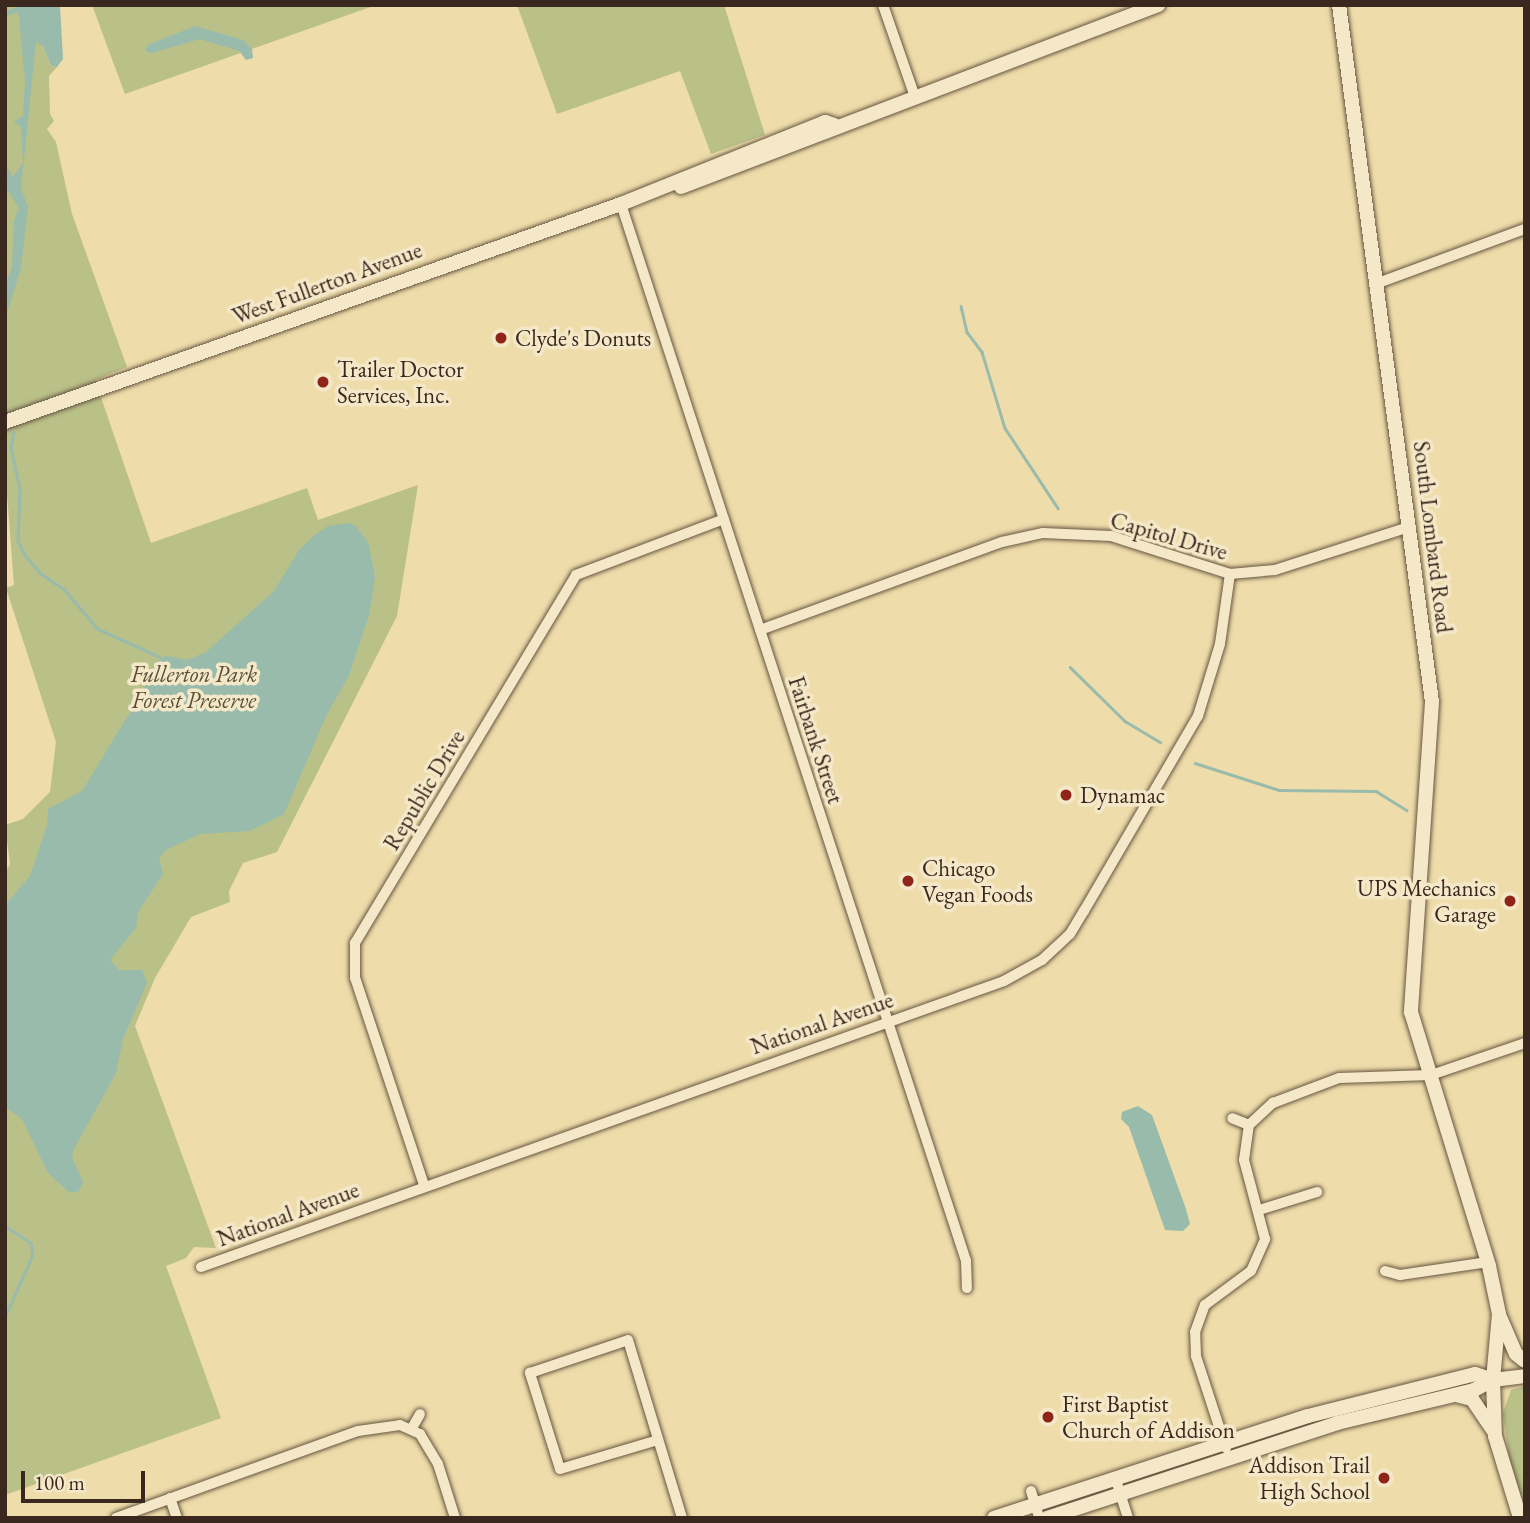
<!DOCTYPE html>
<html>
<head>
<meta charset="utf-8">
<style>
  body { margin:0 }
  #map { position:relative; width:1530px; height:1523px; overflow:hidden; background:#eedcaa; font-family:"EB Garamond",serif }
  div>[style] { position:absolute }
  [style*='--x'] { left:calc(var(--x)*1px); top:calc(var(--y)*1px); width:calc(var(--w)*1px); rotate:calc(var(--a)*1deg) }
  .green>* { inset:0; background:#b9c088 }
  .water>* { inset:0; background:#99bbab }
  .stream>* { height:2.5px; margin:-1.25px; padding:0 1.25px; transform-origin:1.25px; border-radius:1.25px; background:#99bbab }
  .roads { filter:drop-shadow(0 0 2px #675541) drop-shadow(0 0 2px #675541) }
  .street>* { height:10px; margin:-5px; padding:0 5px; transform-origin:5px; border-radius:5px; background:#f4e8c8 }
  .secondary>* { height:14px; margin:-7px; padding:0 7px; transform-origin:7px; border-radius:7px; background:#f4e8c8 }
  .dots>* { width:19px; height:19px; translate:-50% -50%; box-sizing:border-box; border:4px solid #f4e8c8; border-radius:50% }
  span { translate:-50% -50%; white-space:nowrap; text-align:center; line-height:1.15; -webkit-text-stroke:7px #f4e8c8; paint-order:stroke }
  .street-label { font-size:23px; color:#3a281e }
  .poi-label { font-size:23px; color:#3a281e }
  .left { translate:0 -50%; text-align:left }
  .right { translate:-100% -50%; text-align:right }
  .park-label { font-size:23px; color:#5a4e38; font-style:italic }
  .frame { position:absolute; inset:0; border:7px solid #3a281e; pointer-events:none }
  .scale { position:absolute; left:21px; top:1471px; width:124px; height:32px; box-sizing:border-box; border:4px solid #3a281e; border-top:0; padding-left:9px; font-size:21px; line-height:24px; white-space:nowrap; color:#3a281e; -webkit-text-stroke:5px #f4e8c8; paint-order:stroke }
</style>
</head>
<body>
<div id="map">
  <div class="green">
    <i style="clip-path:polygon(5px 5px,21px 5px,20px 20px,43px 46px,51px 66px,57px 67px,49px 76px,50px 114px,54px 121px,47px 129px,56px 142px,72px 214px,127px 367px,95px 380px,151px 543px,307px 488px,318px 520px,418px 485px,397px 616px,277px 852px,243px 863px,229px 891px,230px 902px,191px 917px,155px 978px,135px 1026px,216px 1248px,194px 1247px,186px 1258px,166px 1266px,221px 1418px,5px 1495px,5px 873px,10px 864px,5px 825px,23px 819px,50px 792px,56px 742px,6px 588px,14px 585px,5px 468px)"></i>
    <i style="clip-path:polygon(92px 5px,376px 5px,125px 94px)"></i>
    <i style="clip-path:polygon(517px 5px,724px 5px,765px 135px,711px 154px,680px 71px,557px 114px)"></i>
    <i style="clip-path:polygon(1525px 1386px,1525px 1509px,1510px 1464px,1503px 1413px,1511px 1390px)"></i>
  </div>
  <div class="water">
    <i style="clip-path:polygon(21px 5px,60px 5px,63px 59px,57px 67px,51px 66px,43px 46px,36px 42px,21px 188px,28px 207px,21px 268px,5px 319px,5px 284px,12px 268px,14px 220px,19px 208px,5px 186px,5px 164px,13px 177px,23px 163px,21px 127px,14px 122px,23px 115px,25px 82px,19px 17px,17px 12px,5px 17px,5px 12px)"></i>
    <i style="clip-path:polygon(195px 26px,243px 40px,252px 49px,253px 58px,246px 60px,239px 51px,200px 39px,151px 53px,145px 50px,148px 45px)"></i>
    <i style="clip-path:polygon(348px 523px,356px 526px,368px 542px,375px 577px,369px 615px,349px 676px,327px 714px,284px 814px,250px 831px,200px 834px,166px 850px,159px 858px,163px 874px,138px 912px,136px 928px,110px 960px,119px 970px,142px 970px,147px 983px,123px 1039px,116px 1073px,74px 1149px,72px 1158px,83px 1182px,79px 1191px,70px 1193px,48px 1173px,22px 1119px,5px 1107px,5px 905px,30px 876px,47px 825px,48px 809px,82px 791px,143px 691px,155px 662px,167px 656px,187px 660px,206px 652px,274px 591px,299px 550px,315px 535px,328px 526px)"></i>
    <i style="clip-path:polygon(1138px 1106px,1152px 1115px,1186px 1209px,1190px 1224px,1183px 1231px,1165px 1230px,1129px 1127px,1121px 1119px,1122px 1112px)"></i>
  </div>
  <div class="stream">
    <i style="--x:961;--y:306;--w:27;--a:77"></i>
    <i style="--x:967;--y:332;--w:25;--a:53"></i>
    <i style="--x:982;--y:352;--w:79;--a:73.2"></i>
    <i style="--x:1005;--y:428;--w:96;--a:56.5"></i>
    <i style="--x:14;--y:432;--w:15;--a:101"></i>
    <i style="--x:11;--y:447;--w:43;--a:77.9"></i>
    <i style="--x:20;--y:489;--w:52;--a:92.2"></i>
    <i style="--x:18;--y:541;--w:16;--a:63"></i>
    <i style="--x:25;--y:555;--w:23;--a:50"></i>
    <i style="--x:40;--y:573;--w:30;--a:34"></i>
    <i style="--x:65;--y:590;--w:51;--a:49.8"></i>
    <i style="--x:98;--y:629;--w:68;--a:24.3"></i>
    <i style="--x:1070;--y:667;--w:77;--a:44.5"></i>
    <i style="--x:1125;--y:721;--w:41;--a:31"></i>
    <i style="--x:1195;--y:763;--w:88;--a:17.8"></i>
    <i style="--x:1279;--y:790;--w:97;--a:0.6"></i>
    <i style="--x:1376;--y:791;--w:36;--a:32"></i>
    <i style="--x:5;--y:1226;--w:31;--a:33"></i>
    <i style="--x:31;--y:1243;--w:12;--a:81"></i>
    <i style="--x:33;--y:1255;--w:69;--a:114"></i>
  </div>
  <div class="roads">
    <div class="street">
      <i style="--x:883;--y:5;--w:97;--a:70.8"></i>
      <i style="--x:621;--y:204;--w:1112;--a:71.92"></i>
      <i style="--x:966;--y:1261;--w:27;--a:88"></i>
      <i style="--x:1378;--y:283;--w:157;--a:-20.2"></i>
      <i style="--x:760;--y:630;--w:258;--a:-20"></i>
      <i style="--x:1002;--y:542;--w:42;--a:-12.4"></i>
      <i style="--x:1043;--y:533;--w:68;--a:2.5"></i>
      <i style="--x:1111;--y:536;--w:125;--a:17.7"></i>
      <i style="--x:1230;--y:574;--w:45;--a:-5.1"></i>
      <i style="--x:1275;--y:570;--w:141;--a:-17.8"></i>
      <i style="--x:1249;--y:1125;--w:33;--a:-43"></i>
      <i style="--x:1273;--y:1103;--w:71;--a:-20.7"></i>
      <i style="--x:1339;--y:1078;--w:92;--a:-1.9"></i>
      <i style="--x:1431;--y:1075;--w:99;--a:-18.8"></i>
      <i style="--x:424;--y:1185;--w:218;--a:-108.4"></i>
      <i style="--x:355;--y:978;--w:35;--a:-90"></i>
      <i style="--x:355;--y:943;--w:429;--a:-59"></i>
      <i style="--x:576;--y:575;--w:158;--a:-20.7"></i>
      <i style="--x:1259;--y:1210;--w:61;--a:-17.2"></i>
      <i style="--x:201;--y:1267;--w:852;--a:-19.6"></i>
      <i style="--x:1004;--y:981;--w:43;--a:-28.9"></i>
      <i style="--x:1042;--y:960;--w:38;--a:-43"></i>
      <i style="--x:1070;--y:934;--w:27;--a:-59"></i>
      <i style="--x:1084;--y:911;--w:226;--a:-59.7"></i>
      <i style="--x:1198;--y:716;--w:75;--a:-73"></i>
      <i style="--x:1220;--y:644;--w:71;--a:-81.9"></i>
      <i style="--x:1385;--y:1271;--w:16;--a:15"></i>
      <i style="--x:1400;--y:1275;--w:89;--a:-8.4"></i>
      <i style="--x:412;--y:1428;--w:16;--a:-60"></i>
      <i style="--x:658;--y:1440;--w:102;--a:163.5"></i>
      <i style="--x:560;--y:1469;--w:101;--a:-107.4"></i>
      <i style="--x:530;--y:1373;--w:103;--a:-18.6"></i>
      <i style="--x:628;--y:1340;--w:186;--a:73.1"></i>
      <i style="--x:1226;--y:1448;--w:97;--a:-108.1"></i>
      <i style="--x:1196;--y:1356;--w:24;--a:-92"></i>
      <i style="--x:1195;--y:1332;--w:29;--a:-70"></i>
      <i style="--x:1205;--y:1305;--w:57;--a:-36.5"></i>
      <i style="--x:1251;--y:1271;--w:35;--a:-66"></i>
      <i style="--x:1265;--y:1239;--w:82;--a:-104.9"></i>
      <i style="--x:1244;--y:1160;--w:35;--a:-82"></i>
      <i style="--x:1249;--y:1125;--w:18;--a:-158"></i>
      <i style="--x:1115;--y:1477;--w:43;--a:72.4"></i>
      <i style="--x:1031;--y:1491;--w:28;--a:73"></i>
      <i style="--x:170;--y:1498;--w:21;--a:71"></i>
      <i style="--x:116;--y:1518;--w:257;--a:-19.8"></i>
      <i style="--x:358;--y:1431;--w:42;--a:-8.1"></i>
      <i style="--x:400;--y:1425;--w:22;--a:24"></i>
      <i style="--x:420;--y:1434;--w:35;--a:59"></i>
      <i style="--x:438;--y:1464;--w:57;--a:72.5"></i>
    </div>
    <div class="secondary">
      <i style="--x:1339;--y:5;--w:703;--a:82.4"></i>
      <i style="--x:1432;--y:702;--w:311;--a:93.9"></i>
      <i style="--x:1411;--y:1012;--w:266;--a:72.9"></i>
      <i style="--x:1489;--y:1266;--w:49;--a:78.2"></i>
      <i style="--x:1499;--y:1314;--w:66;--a:95.2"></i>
      <i style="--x:1493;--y:1380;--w:56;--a:88"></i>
      <i style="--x:1495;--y:1436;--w:86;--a:73"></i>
      <i style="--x:681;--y:187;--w:511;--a:-20.88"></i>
      <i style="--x:5;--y:422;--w:653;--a:-19.49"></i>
      <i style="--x:621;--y:204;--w:220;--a:-21.9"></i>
      <i style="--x:825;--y:122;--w:9;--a:18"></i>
      <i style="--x:1500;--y:1317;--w:40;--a:66.6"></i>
      <i style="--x:1516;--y:1354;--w:11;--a:38"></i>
      <i style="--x:1456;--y:1395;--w:16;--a:14"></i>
      <i style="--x:1472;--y:1399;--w:37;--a:56"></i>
      <i style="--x:994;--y:1518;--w:330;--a:-18"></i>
      <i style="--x:1308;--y:1416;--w:172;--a:-14.1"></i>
      <i style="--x:1475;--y:1374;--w:19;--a:18"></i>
      <i style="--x:1047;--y:1518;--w:305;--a:-18.1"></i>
      <i style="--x:1337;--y:1423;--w:141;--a:-13.5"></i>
      <i style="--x:1474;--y:1390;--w:21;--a:-28"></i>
      <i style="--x:1493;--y:1380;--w:32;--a:-7"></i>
    </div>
  </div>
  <div class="dots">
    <i style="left:501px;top:338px;background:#8f2418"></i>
    <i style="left:323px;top:382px;background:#8f2418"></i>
    <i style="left:1066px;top:795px;background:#8f2418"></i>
    <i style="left:908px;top:881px;background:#8f2418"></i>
    <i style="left:1510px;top:901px;background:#8f2418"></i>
    <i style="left:1048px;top:1417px;background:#8f2418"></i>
    <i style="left:1384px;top:1478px;background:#8f2418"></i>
  </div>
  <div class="street-label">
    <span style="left:327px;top:283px;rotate:-20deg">West Fullerton Avenue</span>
    <span style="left:1169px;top:536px;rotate:16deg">Capitol Drive</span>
    <span style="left:1433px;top:537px;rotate:83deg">South Lombard Road</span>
    <span style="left:816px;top:740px;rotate:72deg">Fairbank Street</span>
    <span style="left:424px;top:790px;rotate:-59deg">Republic Drive</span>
    <span style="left:822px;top:1023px;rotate:-19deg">National Avenue</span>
    <span style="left:288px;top:1214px;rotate:-20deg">National Avenue</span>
  </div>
  <div class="poi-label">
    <span class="left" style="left:515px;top:338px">Clyde's Donuts</span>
    <span class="left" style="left:337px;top:382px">Trailer Doctor<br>Services, Inc.</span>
    <span class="left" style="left:1080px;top:795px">Dynamac</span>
    <span class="left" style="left:922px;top:881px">Chicago<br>Vegan Foods</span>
    <span class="right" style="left:1496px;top:901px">UPS Mechanics<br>Garage</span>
    <span class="left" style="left:1062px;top:1417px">First Baptist<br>Church of Addison</span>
    <span class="right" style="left:1370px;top:1478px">Addison Trail<br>High School</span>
  </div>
  <div class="park-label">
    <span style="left:194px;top:687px">Fullerton Park<br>Forest Preserve</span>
  </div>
  <div class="frame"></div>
  <div class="scale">100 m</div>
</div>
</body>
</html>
